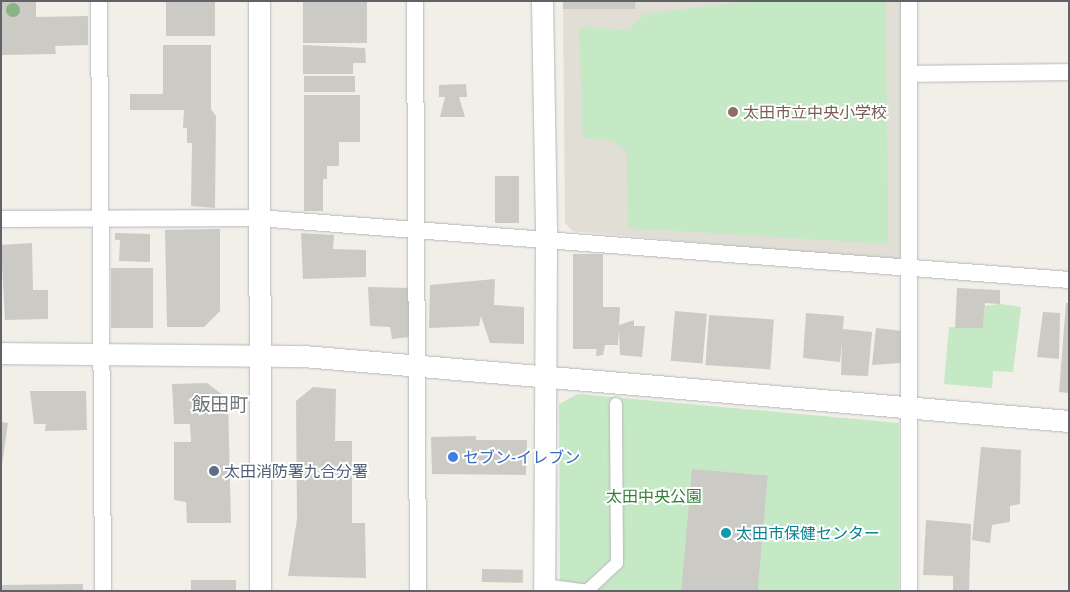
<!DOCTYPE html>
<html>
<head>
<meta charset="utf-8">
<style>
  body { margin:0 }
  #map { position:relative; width:1070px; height:592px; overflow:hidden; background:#f1efe8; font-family:"Noto Sans","Noto Sans JP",sans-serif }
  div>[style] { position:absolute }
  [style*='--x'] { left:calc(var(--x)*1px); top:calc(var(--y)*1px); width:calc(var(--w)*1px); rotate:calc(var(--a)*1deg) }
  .education>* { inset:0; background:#e1ded6 }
  .green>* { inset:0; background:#c5e8c5 }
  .building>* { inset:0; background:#cccac5; transform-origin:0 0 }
  .roads { filter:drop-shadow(0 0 1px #b5b8bc) drop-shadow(0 0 1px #b5b8bc) }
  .pedestrian>* { height:12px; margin:-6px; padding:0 6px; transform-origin:6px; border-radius:6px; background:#fff }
  .minor>* { height:16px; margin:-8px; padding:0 8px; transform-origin:8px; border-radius:8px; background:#fff }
  .tertiary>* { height:21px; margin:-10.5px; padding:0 10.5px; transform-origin:10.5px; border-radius:10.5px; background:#fff }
  .trees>* { width:14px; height:14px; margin:-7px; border-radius:50%; background:#89b387 }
  .dots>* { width:14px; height:14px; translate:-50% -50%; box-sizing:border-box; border:2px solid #fff; border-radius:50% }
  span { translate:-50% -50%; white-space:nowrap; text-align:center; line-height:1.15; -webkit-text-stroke:4px #fff; paint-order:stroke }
  .education-label { font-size:16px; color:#785e54 }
  .left { translate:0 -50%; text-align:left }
  .shop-label { font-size:16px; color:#366cbe }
  .service-label { font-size:16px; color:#4e5e75 }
  .park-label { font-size:16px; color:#348238 }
  .culture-label { font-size:16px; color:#0d838f }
  .quarter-label { font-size:19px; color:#70757a }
  .frame { position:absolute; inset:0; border:2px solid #5f6368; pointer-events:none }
</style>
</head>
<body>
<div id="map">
  <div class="education">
    <i style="clip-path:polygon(563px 1px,901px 1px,901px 262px,572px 231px,565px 223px)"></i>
  </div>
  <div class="green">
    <i style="clip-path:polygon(752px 1px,886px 1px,888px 244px,628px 228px,627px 153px,614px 141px,583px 138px,579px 27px,628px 30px,645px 14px)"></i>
    <i style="clip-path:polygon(1000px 304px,1021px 307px,1013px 372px,993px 371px,992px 388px,944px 384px,949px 327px,983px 328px,985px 306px)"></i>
    <i style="clip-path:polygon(578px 394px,899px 423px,899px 591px,560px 591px,559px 404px)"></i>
  </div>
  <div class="building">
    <i style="clip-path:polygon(1px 1px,36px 1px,36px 17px,88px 16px,88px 45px,55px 46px,56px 54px,2px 55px)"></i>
    <i style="left:166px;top:1px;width:49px;height:35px"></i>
    <i style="left:367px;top:1px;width:42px;height:64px;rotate:90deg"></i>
    <i style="left:563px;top:1px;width:72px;height:8px"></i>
    <i style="clip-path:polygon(163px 45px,211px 45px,211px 109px,216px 116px,215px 208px,191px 206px,192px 143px,187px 143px,187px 128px,183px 128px,184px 110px,130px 110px,130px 94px,163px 94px)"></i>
    <i style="clip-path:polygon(303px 45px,365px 48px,366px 63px,353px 63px,353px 74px,303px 74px)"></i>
    <i style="left:304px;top:76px;width:51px;height:16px"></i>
    <i style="clip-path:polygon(466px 84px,467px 97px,459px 97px,465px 117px,440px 117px,445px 97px,439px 97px,439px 85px)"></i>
    <i style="clip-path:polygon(304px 95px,360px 95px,360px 142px,339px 142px,339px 166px,327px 166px,327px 179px,323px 179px,323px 211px,304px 211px)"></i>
    <i style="left:495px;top:176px;width:24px;height:47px"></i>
    <i style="clip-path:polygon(220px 229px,220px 311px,204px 327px,167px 327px,165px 230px)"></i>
    <i style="clip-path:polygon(115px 233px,150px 234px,150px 262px,119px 261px,120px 240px,115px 240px)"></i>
    <i style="clip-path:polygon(301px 233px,334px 235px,333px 249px,366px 250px,366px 277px,303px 279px)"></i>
    <i style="clip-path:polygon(32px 243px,33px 290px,48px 290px,48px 319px,5px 320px,1px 245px)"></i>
    <i style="left:573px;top:254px;width:30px;height:95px"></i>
    <i style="left:111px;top:268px;width:42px;height:60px"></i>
    <i style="clip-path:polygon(495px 279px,494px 305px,524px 307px,524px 344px,490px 343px,481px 316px,479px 326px,429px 328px,430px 285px)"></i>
    <i style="clip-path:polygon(368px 287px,410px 288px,409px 337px,392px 339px,390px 327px,370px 326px)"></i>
    <i style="clip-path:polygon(957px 288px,1000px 290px,1000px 304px,985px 303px,983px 328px,955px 328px)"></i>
    <i style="clip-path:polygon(1066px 303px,1069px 303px,1069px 393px,1059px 392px)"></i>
    <i style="clip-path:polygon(600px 307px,620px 307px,619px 325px,634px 320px,634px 326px,645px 326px,642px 357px,620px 355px,619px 330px,618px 345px,605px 345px,603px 355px,596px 356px)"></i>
    <i style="left:675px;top:311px;width:32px;height:50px;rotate:5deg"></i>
    <i style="clip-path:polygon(1043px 312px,1060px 313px,1059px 359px,1037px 357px)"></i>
    <i style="clip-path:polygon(806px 313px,844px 316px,843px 329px,872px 332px,868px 376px,841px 375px,842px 341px,840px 362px,803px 358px)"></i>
    <i style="left:709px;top:315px;width:65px;height:50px;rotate:4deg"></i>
    <i style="clip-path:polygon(876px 328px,903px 331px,901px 363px,872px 365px)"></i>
    <i style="clip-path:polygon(207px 383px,228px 399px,231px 523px,187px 523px,186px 502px,174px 500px,174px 442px,191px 442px,190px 424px,174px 424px,172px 384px)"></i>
    <i style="clip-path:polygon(313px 387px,336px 389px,335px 441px,352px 441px,352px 523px,365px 523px,366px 578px,288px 576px,297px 519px,296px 401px)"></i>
    <i style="clip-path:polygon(30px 391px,86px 391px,87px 430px,45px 431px,46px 424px,34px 424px)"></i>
    <i style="left:1px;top:422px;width:7px;height:51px;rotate:8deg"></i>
    <i style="clip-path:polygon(476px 436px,476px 440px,527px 440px,526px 475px,432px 474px,431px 437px)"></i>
    <i style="clip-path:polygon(981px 447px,1021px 450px,1020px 504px,1010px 506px,1010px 522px,992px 525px,990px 543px,972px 540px)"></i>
    <i style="left:692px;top:469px;width:76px;height:122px;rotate:5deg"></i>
    <i style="clip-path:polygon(926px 520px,971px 524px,969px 591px,953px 591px,953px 576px,923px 575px)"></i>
    <i style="left:482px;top:569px;width:41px;height:13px;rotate:1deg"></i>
    <i style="left:236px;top:580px;width:11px;height:45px;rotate:90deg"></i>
    <i style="clip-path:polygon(83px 584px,83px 591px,1px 591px,1px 585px)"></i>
  </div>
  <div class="roads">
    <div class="pedestrian">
      <i style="--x:544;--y:585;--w:45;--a:7.6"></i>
      <i style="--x:589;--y:589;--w:38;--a:-43"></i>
      <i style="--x:617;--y:563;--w:159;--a:-90.4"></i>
    </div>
    <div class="minor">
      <i style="--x:99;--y:1;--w:590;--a:89.61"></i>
      <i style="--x:415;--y:1;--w:590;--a:89.71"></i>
      <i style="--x:910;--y:74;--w:159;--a:-0.7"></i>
      <i style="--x:1;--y:219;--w:257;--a:-0.2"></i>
      <i style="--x:258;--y:218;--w:813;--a:4.37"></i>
      <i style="--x:909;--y:591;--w:590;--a:-90"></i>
    </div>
    <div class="tertiary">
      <i style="--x:259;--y:1;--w:590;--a:89.9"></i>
      <i style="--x:542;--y:1;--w:239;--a:89"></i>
      <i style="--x:546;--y:240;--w:351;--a:90.3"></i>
      <i style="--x:1;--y:353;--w:302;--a:0.6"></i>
      <i style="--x:303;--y:356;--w:769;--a:4.85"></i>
    </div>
  </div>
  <div class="trees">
    <i style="left:13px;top:10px"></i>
  </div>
  <div class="dots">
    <i style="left:733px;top:112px;background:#8d6e63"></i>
    <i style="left:453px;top:457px;background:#3f7fe0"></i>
    <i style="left:214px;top:471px;background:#5c6f8a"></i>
    <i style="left:726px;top:533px;background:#0f9aa8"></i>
  </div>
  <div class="education-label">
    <span class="left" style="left:743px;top:112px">太田市立中央小学校</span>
  </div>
  <div class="shop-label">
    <span class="left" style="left:463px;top:457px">セブン-イレブン</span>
  </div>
  <div class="service-label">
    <span class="left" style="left:224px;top:471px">太田消防署九合分署</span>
  </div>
  <div class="park-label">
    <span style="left:654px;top:496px">太田中央公園</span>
  </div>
  <div class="culture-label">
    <span class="left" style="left:736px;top:533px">太田市保健センター</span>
  </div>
  <div class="quarter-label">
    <span style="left:220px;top:405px">飯田町</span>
  </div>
  <div class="frame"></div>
</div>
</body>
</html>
